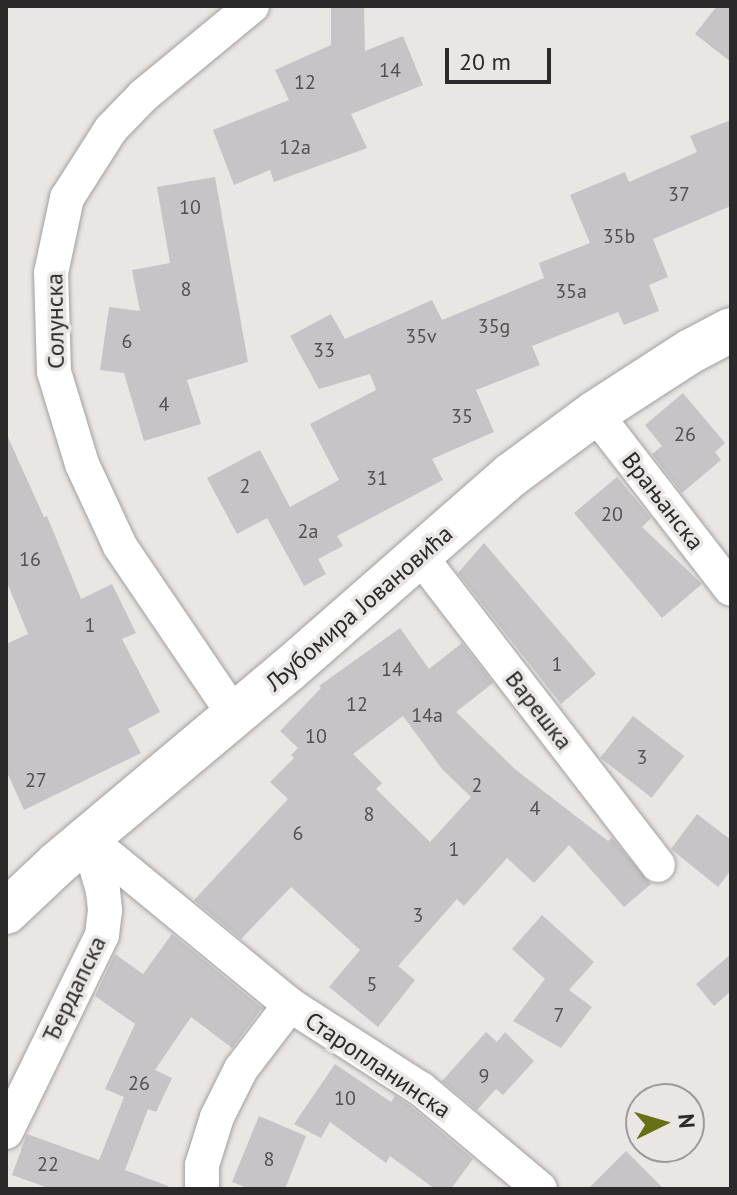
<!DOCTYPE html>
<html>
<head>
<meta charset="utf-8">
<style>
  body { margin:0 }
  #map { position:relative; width:737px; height:1195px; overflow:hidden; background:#e9e6e4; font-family:"PT Sans",sans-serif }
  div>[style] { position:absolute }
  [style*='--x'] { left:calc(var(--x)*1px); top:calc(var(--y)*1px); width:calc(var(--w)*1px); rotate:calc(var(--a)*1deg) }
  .building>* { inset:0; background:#c6c4c7; transform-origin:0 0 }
  .roads { filter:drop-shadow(0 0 2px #a29f9d) drop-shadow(0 0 2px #a29f9d) }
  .street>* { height:34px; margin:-17px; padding:0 17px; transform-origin:17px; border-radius:17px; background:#fff }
  .secondary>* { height:44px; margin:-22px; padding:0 22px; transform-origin:22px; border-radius:22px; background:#fff }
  span { translate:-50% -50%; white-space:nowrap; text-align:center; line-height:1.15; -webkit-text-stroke:7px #e9e6e4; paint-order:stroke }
  .number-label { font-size:20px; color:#525050 }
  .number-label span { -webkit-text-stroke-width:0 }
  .street-label { font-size:24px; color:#2b2929 }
  .frame { position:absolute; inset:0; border:8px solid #2b2929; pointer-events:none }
  .north { position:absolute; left:625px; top:1083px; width:80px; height:80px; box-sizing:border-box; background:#e9e6e4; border:2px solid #9d9a99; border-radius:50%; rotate:85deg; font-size:22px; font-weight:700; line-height:32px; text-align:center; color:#2b2929 }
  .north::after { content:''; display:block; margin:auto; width:28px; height:36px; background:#696f14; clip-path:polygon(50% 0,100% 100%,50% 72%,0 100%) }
  .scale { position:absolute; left:445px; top:48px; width:106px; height:36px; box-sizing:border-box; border:4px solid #2b2929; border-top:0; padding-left:10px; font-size:24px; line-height:28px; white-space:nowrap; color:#2b2929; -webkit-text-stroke:6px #e9e6e4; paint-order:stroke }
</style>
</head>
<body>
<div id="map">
  <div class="building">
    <i style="clip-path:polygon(331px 6px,364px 6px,365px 51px,403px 36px,423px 85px,351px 114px,367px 148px,274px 182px,270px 170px,234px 185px,213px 130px,289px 100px,275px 70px,331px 45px)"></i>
    <i style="clip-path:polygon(717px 6px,731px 6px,731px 62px,695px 34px)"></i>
    <i style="clip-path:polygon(731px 120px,731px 206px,653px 239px,668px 277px,649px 285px,659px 311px,624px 325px,618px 312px,532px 346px,540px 365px,476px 390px,494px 432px,432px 459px,443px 480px,337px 536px,343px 546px,318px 559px,326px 574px,304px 586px,267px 518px,237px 534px,207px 478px,260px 450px,290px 507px,339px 480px,310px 424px,376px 390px,370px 374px,319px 389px,290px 336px,331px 314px,345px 339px,432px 300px,442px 320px,544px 278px,539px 263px,590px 243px,570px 195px,625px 172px,629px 182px,697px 152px,690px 136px)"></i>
    <i style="clip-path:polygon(215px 177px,248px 362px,187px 380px,201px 424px,144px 441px,124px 373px,100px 370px,109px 307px,140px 311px,132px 270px,170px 263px,157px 187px)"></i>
    <i style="clip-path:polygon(683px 393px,725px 443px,715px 452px,721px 460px,682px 493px,652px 454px,662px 446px,645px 425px)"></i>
    <i style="clip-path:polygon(6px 433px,44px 517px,47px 516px,81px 599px,112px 584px,136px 633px,122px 639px,160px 712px,128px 729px,141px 753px,24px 810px,6px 770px,6px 644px,28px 634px,6px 580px)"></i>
    <i style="clip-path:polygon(617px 477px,651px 518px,642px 527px,702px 584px,662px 618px,574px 513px)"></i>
    <i style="clip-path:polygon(484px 543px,596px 674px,561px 704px,458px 573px)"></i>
    <i style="clip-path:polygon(evenodd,400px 628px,429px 669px,462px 643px,493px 683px,456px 712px,516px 770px,608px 841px,612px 838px,651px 884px,624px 907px,569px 845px,534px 883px,507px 858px,464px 906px,457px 899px,398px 966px,415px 980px,378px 1027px,329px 987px,360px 950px,291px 887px,241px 939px,194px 900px,288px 799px,270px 782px,294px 758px,291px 755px,298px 748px,280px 731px,321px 688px,319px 686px,400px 628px,403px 716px,442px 769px,471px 797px,430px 842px,376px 789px,382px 783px,353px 754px,403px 716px)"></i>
    <i style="left:633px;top:716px;width:65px;height:53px;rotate:38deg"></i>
    <i style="clip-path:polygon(697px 814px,731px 840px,731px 870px,718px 887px,671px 849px)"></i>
    <i style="clip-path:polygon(542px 915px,594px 962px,569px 990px,592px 1007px,561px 1048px,513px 1021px,545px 979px,512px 949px)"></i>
    <i style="clip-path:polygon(172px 934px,262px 1008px,232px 1048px,191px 1017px,155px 1070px,172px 1078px,156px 1112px,148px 1109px,125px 1170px,168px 1186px,168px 1189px,51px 1189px,12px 1175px,27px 1134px,99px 1160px,124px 1097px,105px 1089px,135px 1024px,95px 996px,115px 954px,143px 974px)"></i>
    <i style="clip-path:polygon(731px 954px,731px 991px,714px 1006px,696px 984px)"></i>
    <i style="clip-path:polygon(486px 1032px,497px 1042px,505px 1032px,534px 1061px,503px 1095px,496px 1089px,477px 1110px,442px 1081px)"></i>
    <i style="clip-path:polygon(335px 1064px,391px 1102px,395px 1096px,409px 1105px,473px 1159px,451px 1189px,435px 1189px,390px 1156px,386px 1163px,330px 1122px,321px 1138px,294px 1124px)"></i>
    <i style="clip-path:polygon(259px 1116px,306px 1136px,285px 1189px,250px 1189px,232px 1182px)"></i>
    <i style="clip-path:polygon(626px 1151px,664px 1189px,588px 1189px)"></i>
  </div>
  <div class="roads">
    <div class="street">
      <i style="--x:595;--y:413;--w:222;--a:52.3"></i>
      <i style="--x:420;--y:556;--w:390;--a:52.4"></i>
      <i style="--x:235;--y:716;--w:205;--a:-124.1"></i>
      <i style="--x:120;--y:546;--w:90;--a:-114.9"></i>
      <i style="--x:82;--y:464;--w:96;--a:-106.9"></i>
      <i style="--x:54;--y:372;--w:99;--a:-91.7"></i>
      <i style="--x:51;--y:273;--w:77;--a:-78"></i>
      <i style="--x:67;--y:198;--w:82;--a:-57.5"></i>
      <i style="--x:111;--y:129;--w:47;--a:-45.9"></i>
      <i style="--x:144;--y:95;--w:140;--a:-39.5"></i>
      <i style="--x:88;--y:839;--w:261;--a:39.4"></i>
      <i style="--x:290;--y:1005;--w:156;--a:32.7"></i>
      <i style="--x:421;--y:1089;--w:155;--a:40"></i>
      <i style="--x:6;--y:1132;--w:219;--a:-64"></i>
      <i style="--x:102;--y:935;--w:25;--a:-83"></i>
      <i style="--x:105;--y:910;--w:19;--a:-96"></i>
      <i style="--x:103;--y:891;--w:54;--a:-106.1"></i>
      <i style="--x:202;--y:1189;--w:24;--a:-90"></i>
      <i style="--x:202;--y:1165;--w:50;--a:-72.6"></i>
      <i style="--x:217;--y:1117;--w:54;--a:-63.4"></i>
      <i style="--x:241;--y:1069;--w:81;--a:-52.6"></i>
    </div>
    <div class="secondary">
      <i style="--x:6;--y:912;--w:71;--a:-43.3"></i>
      <i style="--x:58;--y:863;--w:299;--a:-40"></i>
      <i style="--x:287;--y:671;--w:298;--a:-41.2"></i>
      <i style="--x:511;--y:475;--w:104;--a:-36.4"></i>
      <i style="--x:595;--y:413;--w:114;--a:-32.9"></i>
      <i style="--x:691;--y:351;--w:45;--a:-27.7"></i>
    </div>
  </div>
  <div class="number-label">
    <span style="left:390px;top:70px">14</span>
    <span style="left:305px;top:82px">12</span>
    <span style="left:295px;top:147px">12a</span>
    <span style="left:679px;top:194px">37</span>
    <span style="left:190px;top:207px">10</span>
    <span style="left:619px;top:236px">35b</span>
    <span style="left:186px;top:289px">8</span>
    <span style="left:571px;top:291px">35a</span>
    <span style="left:494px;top:326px">35g</span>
    <span style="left:421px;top:336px">35v</span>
    <span style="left:127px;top:341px">6</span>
    <span style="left:324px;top:350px">33</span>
    <span style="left:164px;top:404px">4</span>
    <span style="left:462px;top:416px">35</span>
    <span style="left:685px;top:434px">26</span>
    <span style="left:377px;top:478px">31</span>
    <span style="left:245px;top:486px">2</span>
    <span style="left:612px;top:514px">20</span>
    <span style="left:308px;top:531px">2a</span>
    <span style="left:30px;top:559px">16</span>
    <span style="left:90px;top:625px">1</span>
    <span style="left:557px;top:664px">1</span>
    <span style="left:392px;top:669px">14</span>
    <span style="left:357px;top:704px">12</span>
    <span style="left:427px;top:715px">14a</span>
    <span style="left:316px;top:736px">10</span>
    <span style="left:642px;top:757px">3</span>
    <span style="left:36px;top:780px">27</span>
    <span style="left:477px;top:785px">2</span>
    <span style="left:535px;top:808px">4</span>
    <span style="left:369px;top:814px">8</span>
    <span style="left:298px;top:833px">6</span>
    <span style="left:454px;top:849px">1</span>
    <span style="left:418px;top:915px">3</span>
    <span style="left:372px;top:984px">5</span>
    <span style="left:559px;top:1015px">7</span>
    <span style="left:484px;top:1076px">9</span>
    <span style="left:139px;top:1083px">26</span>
    <span style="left:345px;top:1098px">10</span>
    <span style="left:269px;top:1159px">8</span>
    <span style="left:48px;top:1164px">22</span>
  </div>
  <div class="street-label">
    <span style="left:55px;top:321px;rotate:-91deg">Солунска</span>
    <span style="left:663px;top:501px;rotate:52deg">Врањанска</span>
    <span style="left:359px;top:608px;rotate:-41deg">Љубомира Јовановића</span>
    <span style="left:539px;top:710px;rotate:52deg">Варешка</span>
    <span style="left:74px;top:989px;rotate:-64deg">Ђердапска</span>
    <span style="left:378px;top:1065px;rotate:34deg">Старопланинска</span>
  </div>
  <div class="frame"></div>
  <div class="north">N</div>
  <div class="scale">20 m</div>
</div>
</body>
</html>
